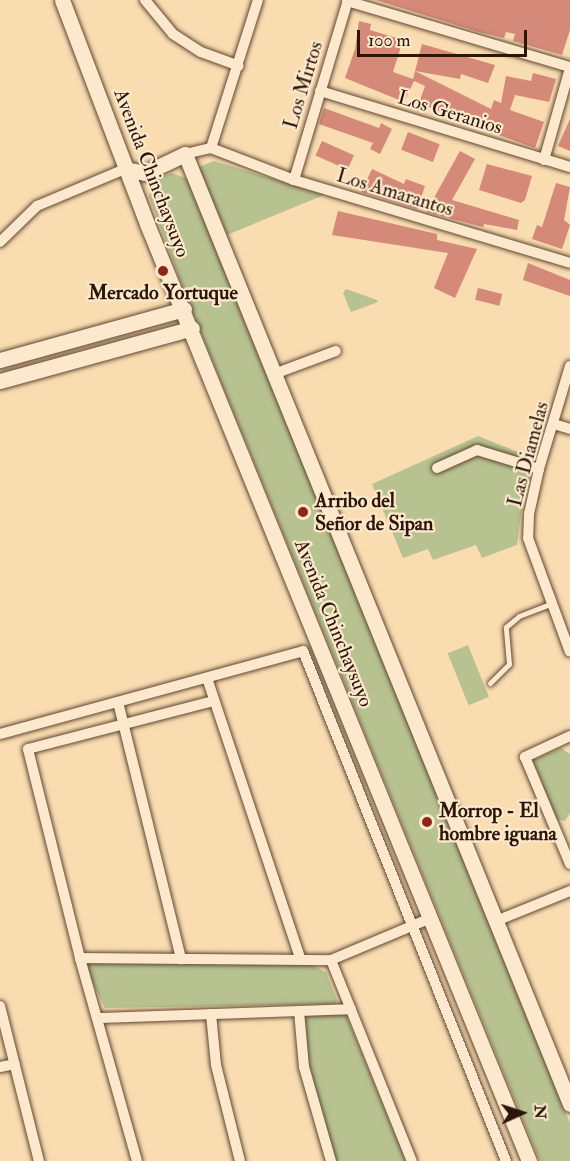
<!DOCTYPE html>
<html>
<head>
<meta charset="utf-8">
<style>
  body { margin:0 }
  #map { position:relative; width:570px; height:1161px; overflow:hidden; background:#fadcb1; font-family:"IM FELL Double Pica",serif }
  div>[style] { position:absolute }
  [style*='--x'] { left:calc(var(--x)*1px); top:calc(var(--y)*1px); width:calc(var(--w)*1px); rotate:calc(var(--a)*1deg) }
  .green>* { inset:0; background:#b8c290; transform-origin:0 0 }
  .building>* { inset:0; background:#d58978; transform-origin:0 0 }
  .roads { filter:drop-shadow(0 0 2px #5f4832) drop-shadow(0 0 2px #5f4832) }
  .lane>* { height:5px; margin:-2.5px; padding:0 2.5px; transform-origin:2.5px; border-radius:2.5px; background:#fce8cc }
  .street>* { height:10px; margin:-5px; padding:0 5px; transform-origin:5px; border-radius:5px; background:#fce8cc }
  .secondary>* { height:15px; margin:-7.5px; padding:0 7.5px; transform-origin:7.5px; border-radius:7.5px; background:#fce8cc }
  .dots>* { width:16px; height:16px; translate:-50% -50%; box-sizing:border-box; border:3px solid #fce8cc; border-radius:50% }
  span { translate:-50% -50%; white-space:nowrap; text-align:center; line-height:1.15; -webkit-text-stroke:4.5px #fce8cc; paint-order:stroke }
  .street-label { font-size:20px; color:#2b1608 }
  .poi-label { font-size:20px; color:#2b1608; font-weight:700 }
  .left { translate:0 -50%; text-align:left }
  .north { position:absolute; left:492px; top:1083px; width:60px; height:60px; -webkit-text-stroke:4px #fce8cc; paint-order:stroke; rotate:87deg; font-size:16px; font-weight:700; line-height:24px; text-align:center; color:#2b1608 }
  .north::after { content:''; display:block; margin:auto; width:21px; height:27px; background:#2b1608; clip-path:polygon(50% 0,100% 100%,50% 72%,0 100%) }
  .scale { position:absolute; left:357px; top:30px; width:170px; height:27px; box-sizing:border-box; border:3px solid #2b1608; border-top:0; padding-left:8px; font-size:18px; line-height:21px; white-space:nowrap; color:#2b1608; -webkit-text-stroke:4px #fce8cc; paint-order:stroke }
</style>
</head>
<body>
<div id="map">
  <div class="green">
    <i style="clip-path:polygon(214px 161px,221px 163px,324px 195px,227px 235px,199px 167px)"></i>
    <i style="clip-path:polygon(172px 173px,188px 179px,570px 1123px,570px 1161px,540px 1161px,189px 303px,149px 197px,151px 185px,159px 177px)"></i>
    <i style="clip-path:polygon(346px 289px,377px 300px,378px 302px,351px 312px,343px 293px)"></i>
    <i style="clip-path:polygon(478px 436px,536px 459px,523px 498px,517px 545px,482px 558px,476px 545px,433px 560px,428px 549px,403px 558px,372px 484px)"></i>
    <i style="left:468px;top:645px;width:56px;height:22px;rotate:68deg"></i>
    <i style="clip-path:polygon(561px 748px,570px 754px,570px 813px,565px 821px,556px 819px,533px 760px)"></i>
    <i style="clip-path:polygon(90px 961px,305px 962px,326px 972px,337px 1000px,336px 1004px,105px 1008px,86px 969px)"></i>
    <i style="clip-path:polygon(308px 1015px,346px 1015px,406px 1161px,334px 1161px,306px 1052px,303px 1023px)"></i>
  </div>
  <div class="building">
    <i style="clip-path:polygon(376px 0,570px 0,570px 30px,562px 55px,513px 41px,515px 34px,506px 32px,504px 38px,479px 32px)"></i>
    <i style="clip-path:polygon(359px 21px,371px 24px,370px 30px,403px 40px,393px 72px,413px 79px,415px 71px,491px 109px,494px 100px,501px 103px,506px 76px,531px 81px,533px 73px,556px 79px,549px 102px,515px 95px,510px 110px,544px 122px,535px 148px,496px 134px,499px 124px,496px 122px,490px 132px,419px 103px,425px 86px,414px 81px,404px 102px,345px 78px,355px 49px)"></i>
    <i style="clip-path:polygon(422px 44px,495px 65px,488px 83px,461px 74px,460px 79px,415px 71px)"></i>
    <i style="clip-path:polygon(324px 108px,379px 128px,381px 123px,392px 129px,380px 154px,370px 149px,373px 143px,319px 124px)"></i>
    <i style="clip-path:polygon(570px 119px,570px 151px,558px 146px)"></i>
    <i style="left:408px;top:132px;width:34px;height:19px;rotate:21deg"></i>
    <i style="left:322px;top:141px;width:35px;height:16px;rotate:24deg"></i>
    <i style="clip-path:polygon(460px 151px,475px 159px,452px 200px,519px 220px,517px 230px,484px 224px,483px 227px,426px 212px)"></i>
    <i style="clip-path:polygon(487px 164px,532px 176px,525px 200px,521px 203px,479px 190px)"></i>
    <i style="clip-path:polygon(372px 169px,404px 184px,406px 179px,425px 186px,417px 209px,361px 192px)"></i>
    <i style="clip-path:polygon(556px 183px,570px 187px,564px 220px,570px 225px,562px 249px,532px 239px,537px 225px,542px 227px)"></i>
    <i style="clip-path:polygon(338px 211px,437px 234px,437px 240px,477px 249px,455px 298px,434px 288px,448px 253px,332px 235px)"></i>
    <i style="clip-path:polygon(528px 263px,570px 280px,570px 296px,523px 280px)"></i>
    <i style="left:478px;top:288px;width:25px;height:12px;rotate:14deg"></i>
  </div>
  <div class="roads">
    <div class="lane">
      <i style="--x:490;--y:683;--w:27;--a:-45"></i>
      <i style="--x:509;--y:664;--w:37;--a:-95"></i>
      <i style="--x:506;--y:627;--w:17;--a:-40"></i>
      <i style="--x:519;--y:616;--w:33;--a:-21"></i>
    </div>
    <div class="street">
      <i style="--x:145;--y:0;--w:44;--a:50.5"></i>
      <i style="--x:173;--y:34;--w:33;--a:33"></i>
      <i style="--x:201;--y:52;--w:40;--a:20.2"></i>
      <i style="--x:347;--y:1;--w:233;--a:16.5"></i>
      <i style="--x:320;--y:91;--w:261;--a:16.9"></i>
      <i style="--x:211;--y:148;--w:89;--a:21.1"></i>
      <i style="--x:294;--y:180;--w:288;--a:16.7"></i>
      <i style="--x:185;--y:154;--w:27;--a:-13"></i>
      <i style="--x:211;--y:148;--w:155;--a:-72.4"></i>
      <i style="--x:544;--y:160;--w:96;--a:-74.2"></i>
      <i style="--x:294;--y:180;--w:188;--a:-73.3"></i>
      <i style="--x:0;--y:242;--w:52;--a:-44.2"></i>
      <i style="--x:37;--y:206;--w:95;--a:-22.8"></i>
      <i style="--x:570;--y:366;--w:108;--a:106.8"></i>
      <i style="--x:539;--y:469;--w:46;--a:102.5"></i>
      <i style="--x:529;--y:514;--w:24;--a:92"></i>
      <i style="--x:528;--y:538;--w:121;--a:69.8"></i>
      <i style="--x:274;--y:374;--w:66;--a:-20.4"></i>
      <i style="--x:554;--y:424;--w:17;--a:17"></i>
      <i style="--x:437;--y:468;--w:44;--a:-24.2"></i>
      <i style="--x:477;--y:450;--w:65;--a:17"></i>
      <i style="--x:207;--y:678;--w:297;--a:71.6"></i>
      <i style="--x:118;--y:702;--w:265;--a:76.2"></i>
      <i style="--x:0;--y:734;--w:314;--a:-15.3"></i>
      <i style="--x:303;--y:651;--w:549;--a:68.3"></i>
      <i style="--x:570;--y:736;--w:50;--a:155"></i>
      <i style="--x:525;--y:757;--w:116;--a:67.2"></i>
      <i style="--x:496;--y:921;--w:80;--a:-22.1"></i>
      <i style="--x:80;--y:958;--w:251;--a:0.5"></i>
      <i style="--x:331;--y:960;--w:217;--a:68.1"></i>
      <i style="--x:331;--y:960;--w:108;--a:-22.8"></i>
      <i style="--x:0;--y:1006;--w:160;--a:75.9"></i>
      <i style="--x:299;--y:1011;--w:56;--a:84.9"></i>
      <i style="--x:304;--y:1067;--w:98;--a:74"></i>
      <i style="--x:211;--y:1014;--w:51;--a:84.4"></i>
      <i style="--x:216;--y:1065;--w:99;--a:76"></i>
      <i style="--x:99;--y:1018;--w:252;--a:-2"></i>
      <i style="--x:0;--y:1067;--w:15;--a:-11"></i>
      <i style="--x:137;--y:1161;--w:211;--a:-105.7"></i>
      <i style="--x:80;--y:958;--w:215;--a:-104"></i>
      <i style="--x:28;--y:749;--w:192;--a:-14.5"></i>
    </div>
    <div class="secondary">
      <i style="--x:62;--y:0;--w:240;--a:69.2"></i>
      <i style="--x:147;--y:224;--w:1012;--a:67.82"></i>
      <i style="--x:125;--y:169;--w:20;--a:11"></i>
      <i style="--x:145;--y:173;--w:44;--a:-25.4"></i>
      <i style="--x:185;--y:154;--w:1025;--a:67.94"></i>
      <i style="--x:0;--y:360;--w:191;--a:-15.5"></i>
      <i style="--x:0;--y:381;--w:199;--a:-15.4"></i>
    </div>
  </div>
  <div class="dots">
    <i style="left:163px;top:271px;background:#8f2418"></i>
    <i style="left:303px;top:512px;background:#8f2418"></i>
    <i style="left:427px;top:822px;background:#8f2418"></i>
  </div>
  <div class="street-label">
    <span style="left:303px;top:85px;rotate:-73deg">Los Mirtos</span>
    <span style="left:450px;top:112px;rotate:17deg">Los Geranios</span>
    <span style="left:152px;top:173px;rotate:69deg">Avenida Chinchaysuyo</span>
    <span style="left:395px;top:192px;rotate:17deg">Los Amarantos</span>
    <span style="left:528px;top:454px;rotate:-75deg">Las Diamelas</span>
    <span style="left:334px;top:623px;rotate:68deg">Avenida Chinchaysuyo</span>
  </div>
  <div class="poi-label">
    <span style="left:163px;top:292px">Mercado Yortuque</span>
    <span class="left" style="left:315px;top:512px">Arribo del<br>Señor de Sipan</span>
    <span class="left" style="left:439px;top:822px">Morrop - El<br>hombre iguana</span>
  </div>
  <div class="north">N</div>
  <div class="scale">100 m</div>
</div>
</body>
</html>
